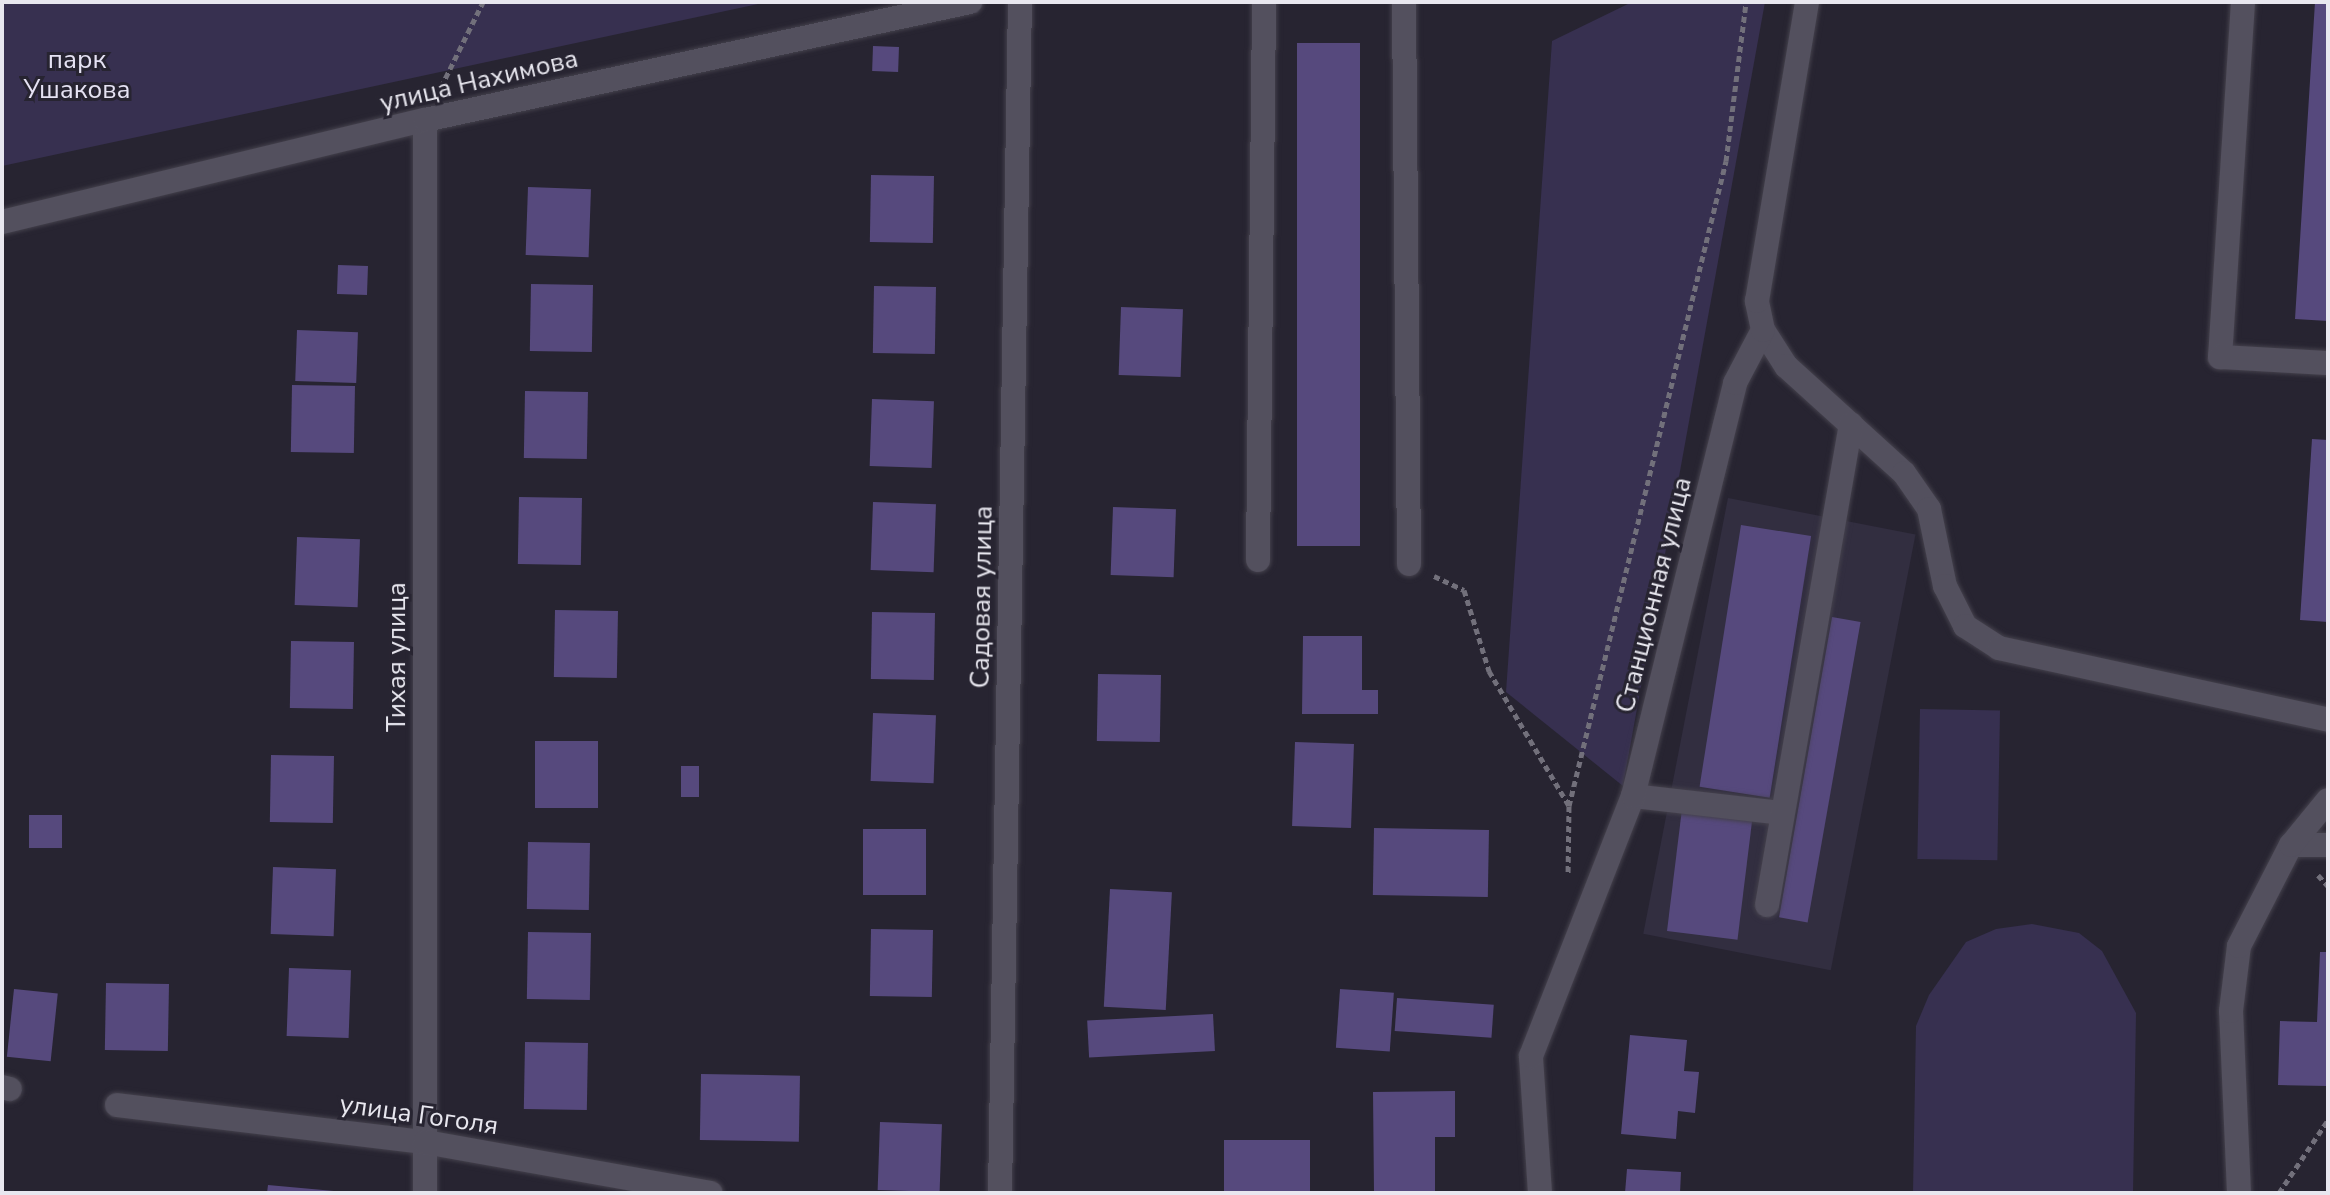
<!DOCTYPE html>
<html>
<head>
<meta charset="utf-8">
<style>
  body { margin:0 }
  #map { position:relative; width:2330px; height:1195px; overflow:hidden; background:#272431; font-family:"Nunito Sans",sans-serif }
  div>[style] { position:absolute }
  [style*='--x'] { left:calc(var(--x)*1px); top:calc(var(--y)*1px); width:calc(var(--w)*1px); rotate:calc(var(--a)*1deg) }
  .built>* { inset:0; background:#322e40; transform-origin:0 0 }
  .green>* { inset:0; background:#373050; transform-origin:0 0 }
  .building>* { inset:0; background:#56497d; transform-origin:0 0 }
  .path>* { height:5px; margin-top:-2.5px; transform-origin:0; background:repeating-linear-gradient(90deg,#72707b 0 6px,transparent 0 10px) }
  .roads { filter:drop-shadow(0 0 2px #44414c) drop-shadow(0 0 2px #44414c) }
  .minor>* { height:24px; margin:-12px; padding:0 12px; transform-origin:12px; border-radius:12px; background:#53505e }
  span { translate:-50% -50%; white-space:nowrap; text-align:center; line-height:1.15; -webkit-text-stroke:6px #272431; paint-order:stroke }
  .park-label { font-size:26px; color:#e5e2f3 }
  .street-label { font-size:26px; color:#e8e7ef }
  .frame { position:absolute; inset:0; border:4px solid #e8e7ef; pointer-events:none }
</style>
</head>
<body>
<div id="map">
  <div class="built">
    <i style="left:1728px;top:498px;width:191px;height:444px;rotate:11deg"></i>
  </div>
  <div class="green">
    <i style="clip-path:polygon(2px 2px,767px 2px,2px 166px)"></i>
    <i style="clip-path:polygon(1632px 2px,1765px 2px,1623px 786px,1506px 692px,1552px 41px)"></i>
    <i style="left:1920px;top:709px;width:80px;height:150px;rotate:1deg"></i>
    <i style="clip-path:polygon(2032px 924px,2079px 933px,2102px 951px,2136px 1013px,2133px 1193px,1913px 1193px,1916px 1026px,1929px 995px,1966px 942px,1996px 929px)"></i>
  </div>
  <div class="building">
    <i style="clip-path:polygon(2315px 2px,2328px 2px,2328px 321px,2295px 319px)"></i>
    <i style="left:1360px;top:43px;width:503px;height:63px;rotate:90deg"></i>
    <i style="left:873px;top:46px;width:26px;height:25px;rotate:2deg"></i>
    <i style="left:871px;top:175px;width:63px;height:67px;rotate:1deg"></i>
    <i style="left:528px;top:187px;width:63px;height:68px;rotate:2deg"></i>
    <i style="left:338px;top:265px;width:30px;height:29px;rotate:2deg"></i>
    <i style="left:531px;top:284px;width:62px;height:67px;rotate:1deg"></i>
    <i style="left:874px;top:286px;width:62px;height:67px;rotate:1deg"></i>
    <i style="left:1121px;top:307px;width:62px;height:68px;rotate:2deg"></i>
    <i style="left:297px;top:330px;width:61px;height:51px;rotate:2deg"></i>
    <i style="left:292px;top:385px;width:63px;height:67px;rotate:1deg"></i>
    <i style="left:525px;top:391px;width:63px;height:67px;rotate:1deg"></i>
    <i style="left:872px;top:399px;width:62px;height:67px;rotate:2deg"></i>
    <i style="clip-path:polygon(2312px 439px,2328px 440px,2328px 622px,2300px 620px)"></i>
    <i style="left:519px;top:497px;width:63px;height:67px;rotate:1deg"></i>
    <i style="left:873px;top:502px;width:63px;height:68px;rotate:2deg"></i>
    <i style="left:1113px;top:507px;width:63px;height:68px;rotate:2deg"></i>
    <i style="left:1741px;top:525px;width:71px;height:265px;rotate:9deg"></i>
    <i style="left:297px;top:537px;width:63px;height:68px;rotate:2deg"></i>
    <i style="left:555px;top:610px;width:63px;height:67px;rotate:1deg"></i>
    <i style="left:872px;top:612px;width:63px;height:67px;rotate:1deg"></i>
    <i style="left:1832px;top:617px;width:29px;height:305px;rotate:10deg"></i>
    <i style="clip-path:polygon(1303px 636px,1362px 636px,1362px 690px,1378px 690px,1378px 714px,1302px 714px)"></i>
    <i style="left:291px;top:641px;width:63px;height:67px;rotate:1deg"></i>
    <i style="left:1098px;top:674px;width:63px;height:67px;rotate:1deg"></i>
    <i style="left:873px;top:713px;width:63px;height:68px;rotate:2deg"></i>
    <i style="left:535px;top:741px;width:63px;height:67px"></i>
    <i style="left:1295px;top:742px;width:59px;height:84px;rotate:2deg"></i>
    <i style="left:271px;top:755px;width:63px;height:67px;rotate:1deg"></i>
    <i style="left:681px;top:766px;width:18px;height:31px"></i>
    <i style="left:1682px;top:809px;width:71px;height:123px;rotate:7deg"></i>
    <i style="left:29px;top:815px;width:33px;height:33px"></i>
    <i style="left:1374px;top:828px;width:115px;height:67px;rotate:1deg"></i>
    <i style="left:863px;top:829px;width:63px;height:66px"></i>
    <i style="left:528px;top:842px;width:62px;height:67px;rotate:1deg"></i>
    <i style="left:273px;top:867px;width:63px;height:67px;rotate:2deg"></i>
    <i style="left:1110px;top:889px;width:62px;height:118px;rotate:3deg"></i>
    <i style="left:871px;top:929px;width:62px;height:67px;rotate:1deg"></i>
    <i style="left:528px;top:932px;width:63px;height:67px;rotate:1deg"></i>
    <i style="clip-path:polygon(2320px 952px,2328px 952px,2328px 1086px,2278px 1085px,2280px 1021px,2317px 1022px)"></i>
    <i style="left:289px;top:968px;width:62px;height:68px;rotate:2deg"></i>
    <i style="left:106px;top:983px;width:63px;height:67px;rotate:1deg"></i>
    <i style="left:14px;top:989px;width:44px;height:68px;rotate:6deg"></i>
    <i style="left:1340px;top:989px;width:54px;height:59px;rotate:4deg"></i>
    <i style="left:1397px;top:998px;width:97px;height:33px;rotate:4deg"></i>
    <i style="left:1213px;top:1014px;width:37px;height:126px;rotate:87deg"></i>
    <i style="clip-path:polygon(1630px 1035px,1687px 1040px,1684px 1071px,1699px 1072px,1695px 1113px,1678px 1111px,1676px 1139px,1621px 1134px)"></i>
    <i style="left:525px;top:1042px;width:63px;height:67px;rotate:1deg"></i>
    <i style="left:701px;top:1074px;width:99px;height:66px;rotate:1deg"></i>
    <i style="clip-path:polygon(1455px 1091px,1455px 1137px,1435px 1137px,1435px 1193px,1374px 1193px,1373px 1092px)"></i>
    <i style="left:880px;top:1122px;width:62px;height:68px;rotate:2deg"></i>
    <i style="left:1310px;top:1140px;width:53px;height:86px;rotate:90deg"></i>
    <i style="clip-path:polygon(1627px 1169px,1681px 1172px,1680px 1193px,1625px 1193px)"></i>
    <i style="clip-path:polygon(268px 1185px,334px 1191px,334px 1193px,267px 1193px)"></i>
  </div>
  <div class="path">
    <i style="--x:441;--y:87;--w:95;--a:-63.7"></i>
    <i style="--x:1434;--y:576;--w:33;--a:25"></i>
    <i style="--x:1464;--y:590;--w:85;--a:72.8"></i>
    <i style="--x:1489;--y:671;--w:157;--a:59.3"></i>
    <i style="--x:1569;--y:806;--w:68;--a:90.8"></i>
    <i style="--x:1569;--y:806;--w:664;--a:-76.32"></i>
    <i style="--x:1726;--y:161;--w:160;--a:-82.8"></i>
    <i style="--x:2318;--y:875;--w:15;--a:48"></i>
    <i style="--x:2279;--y:1193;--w:88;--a:-56.1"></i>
  </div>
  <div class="roads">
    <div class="minor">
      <i style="--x:1404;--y:2;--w:562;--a:89.49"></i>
      <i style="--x:2243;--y:2;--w:356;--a:93.7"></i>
      <i style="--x:2220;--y:357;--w:108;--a:3.2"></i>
      <i style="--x:425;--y:120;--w:1073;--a:90"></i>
      <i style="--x:2;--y:222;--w:435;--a:-13.6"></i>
      <i style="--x:425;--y:120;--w:558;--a:-12.22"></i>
      <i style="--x:1763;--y:330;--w:43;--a:57.4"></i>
      <i style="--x:1786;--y:366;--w:159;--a:42.2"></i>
      <i style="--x:1904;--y:473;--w:44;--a:55.2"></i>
      <i style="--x:1929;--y:509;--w:79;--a:78.3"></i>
      <i style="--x:1945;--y:586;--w:45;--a:63.4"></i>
      <i style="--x:1965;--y:626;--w:40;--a:32.9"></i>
      <i style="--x:1999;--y:648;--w:337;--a:12.3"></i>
      <i style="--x:1258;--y:560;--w:558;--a:-89.38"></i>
      <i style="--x:1633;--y:796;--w:150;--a:6.5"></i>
      <i style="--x:2291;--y:845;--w:37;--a:0"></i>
      <i style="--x:1767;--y:905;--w:488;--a:-80.1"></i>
      <i style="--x:2;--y:1087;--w:8;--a:14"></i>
      <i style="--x:117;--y:1105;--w:310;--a:6.9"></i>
      <i style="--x:425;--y:1142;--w:290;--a:10.1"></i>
      <i style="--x:1000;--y:1193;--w:1191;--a:-89.04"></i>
      <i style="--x:1540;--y:1193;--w:137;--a:-93.8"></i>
      <i style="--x:1531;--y:1056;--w:279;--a:-68.6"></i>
      <i style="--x:1633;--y:796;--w:425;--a:-76.1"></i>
      <i style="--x:1735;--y:383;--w:60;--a:-62.2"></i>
      <i style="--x:1763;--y:330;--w:30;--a:-102"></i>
      <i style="--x:1757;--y:301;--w:303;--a:-80.5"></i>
      <i style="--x:2239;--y:1193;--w:182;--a:-92.5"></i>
      <i style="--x:2231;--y:1011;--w:65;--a:-83"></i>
      <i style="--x:2239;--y:946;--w:114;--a:-62.8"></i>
      <i style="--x:2291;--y:845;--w:58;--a:-50.6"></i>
    </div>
  </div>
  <div class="park-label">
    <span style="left:77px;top:75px">парк<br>Ушакова</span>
  </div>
  <div class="street-label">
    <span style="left:479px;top:81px;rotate:-13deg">улица Нахимова</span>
    <span style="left:1654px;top:595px;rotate:-76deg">Станционная улица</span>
    <span style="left:982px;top:597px;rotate:-89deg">Садовая улица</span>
    <span style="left:397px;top:657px;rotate:-90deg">Тихая улица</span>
    <span style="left:419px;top:1115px;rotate:8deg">улица Гоголя</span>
  </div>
  <div class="frame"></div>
</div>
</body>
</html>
